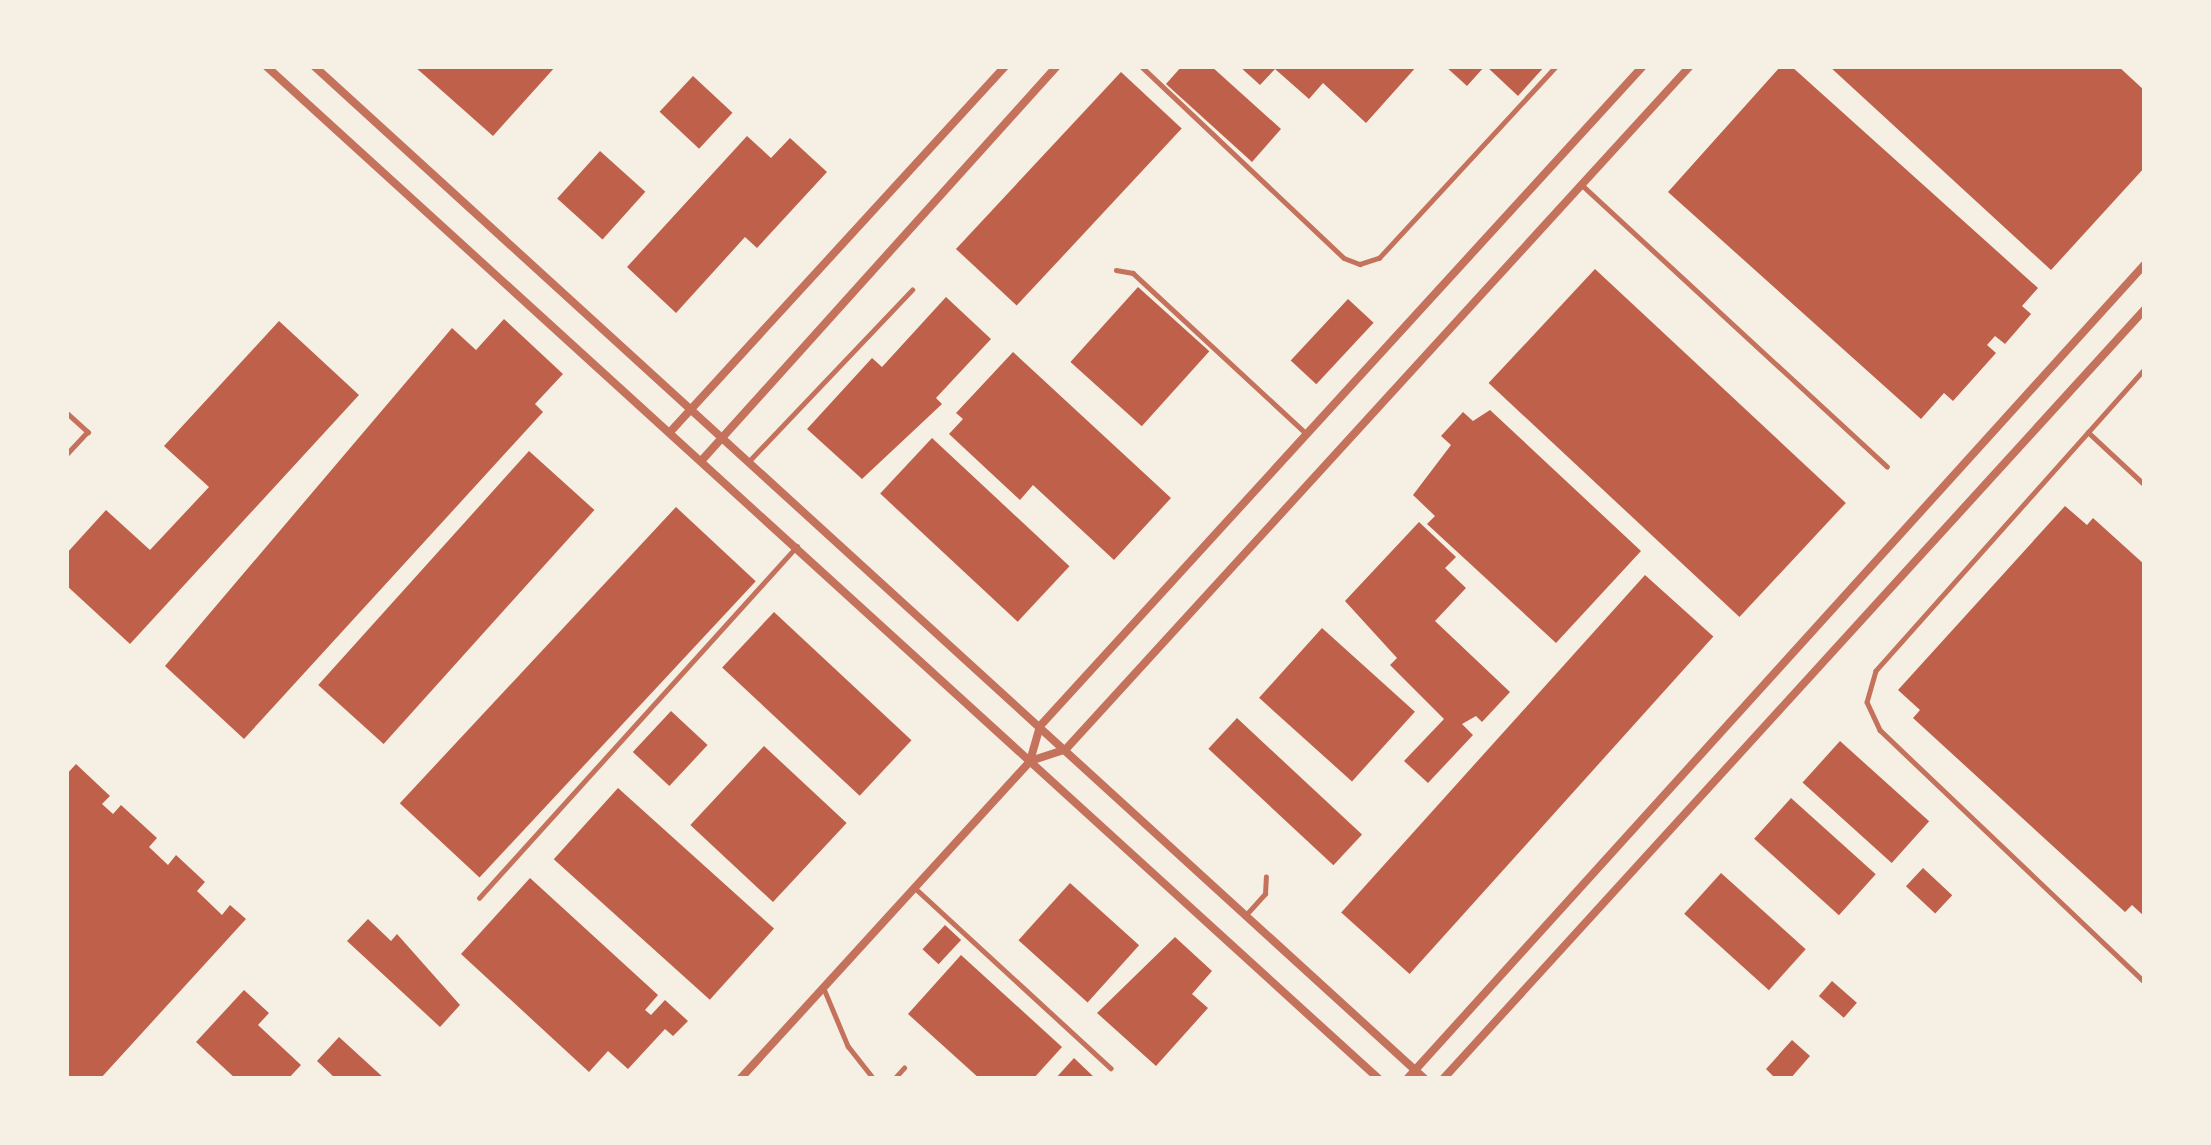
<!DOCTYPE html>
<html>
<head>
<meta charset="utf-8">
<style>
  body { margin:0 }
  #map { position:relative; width:2211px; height:1145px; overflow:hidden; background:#f6efe4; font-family:"Space Grotesk",sans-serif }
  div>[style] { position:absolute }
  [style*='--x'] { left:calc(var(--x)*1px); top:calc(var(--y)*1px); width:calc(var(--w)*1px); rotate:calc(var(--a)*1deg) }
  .building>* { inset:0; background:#bf614a; transform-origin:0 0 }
  .service>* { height:4.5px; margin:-2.25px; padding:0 2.25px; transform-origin:2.25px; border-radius:2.25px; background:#c5725c }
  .minor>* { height:8px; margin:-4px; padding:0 4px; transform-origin:4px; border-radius:4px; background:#c5725c }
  span { translate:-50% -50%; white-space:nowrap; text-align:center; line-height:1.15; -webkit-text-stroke:9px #f6efe4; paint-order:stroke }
  .frame { position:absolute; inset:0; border:69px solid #f6efe4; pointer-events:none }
</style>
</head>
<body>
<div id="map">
  <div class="building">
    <i style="clip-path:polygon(414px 66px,556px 66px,493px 136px)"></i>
    <i style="clip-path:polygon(1182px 66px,1211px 66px,1281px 129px,1252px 162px,1166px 84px)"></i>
    <i style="clip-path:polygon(1239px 66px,1417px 66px,1366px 123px,1323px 83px,1309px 99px,1275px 69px,1260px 85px)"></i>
    <i style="clip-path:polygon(1445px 66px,1485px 66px,1467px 86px)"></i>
    <i style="clip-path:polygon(1486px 66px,1545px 66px,1518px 96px)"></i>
    <i style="clip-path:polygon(1781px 66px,1791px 66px,2038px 288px,2022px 306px,2031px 314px,2005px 344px,1995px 336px,1987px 345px,1996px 353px,1953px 401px,1944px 393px,1921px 419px,1668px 192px)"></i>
    <i style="clip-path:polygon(1829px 66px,2118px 66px,2145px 91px,2145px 167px,2051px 270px)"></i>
    <i style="left:1121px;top:72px;width:83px;height:242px;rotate:43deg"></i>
    <i style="left:693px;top:76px;width:54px;height:49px;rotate:43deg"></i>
    <i style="clip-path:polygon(747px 136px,771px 158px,790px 138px,827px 172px,757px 248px,745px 237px,676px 313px,627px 267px)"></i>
    <i style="left:600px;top:151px;width:61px;height:64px;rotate:42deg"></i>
    <i style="left:1595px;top:269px;width:343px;height:156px;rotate:43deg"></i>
    <i style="left:1138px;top:287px;width:96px;height:101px;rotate:42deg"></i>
    <i style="clip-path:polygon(946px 297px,991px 339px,936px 398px,942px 404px,862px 479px,807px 429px,872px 358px,882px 367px)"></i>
    <i style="left:1348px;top:299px;width:35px;height:84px;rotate:43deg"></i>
    <i style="clip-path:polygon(504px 319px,563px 374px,535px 404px,543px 412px,244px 739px,165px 666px,452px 328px,476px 350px)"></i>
    <i style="clip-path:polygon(279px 321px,359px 395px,130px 644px,66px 585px,66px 554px,106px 510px,150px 550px,209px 487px,164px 446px)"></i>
    <i style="clip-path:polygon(1013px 352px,1171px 498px,1114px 560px,1033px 485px,1020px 500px,949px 434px,963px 419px,956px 413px)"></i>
    <i style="clip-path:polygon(1490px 410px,1641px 551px,1556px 643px,1427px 524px,1435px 516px,1413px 495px,1451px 445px,1441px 436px,1463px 412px,1473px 421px)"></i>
    <i style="left:932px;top:438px;width:188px;height:76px;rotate:43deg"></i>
    <i style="left:529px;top:451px;width:88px;height:315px;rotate:42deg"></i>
    <i style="clip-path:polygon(2065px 506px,2087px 525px,2093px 518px,2145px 565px,2145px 917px,2132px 905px,2125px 912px,1913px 718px,1920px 710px,1898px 690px)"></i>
    <i style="left:676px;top:507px;width:109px;height:405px;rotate:43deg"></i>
    <i style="clip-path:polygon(1419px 522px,1456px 557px,1445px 568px,1466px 588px,1435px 621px,1510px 692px,1482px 722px,1476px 716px,1462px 724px,1473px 735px,1428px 783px,1404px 761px,1444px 719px,1390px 665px,1397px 658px,1345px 601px)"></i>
    <i style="left:1645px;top:575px;width:92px;height:454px;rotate:42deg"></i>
    <i style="left:774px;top:612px;width:188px;height:76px;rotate:43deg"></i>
    <i style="left:1322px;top:628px;width:125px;height:94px;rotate:42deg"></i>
    <i style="left:671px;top:711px;width:50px;height:56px;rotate:43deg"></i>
    <i style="left:1237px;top:718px;width:171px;height:42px;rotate:43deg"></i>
    <i style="left:1840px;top:741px;width:120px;height:56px;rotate:42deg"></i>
    <i style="left:764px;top:746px;width:113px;height:108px;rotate:43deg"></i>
    <i style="clip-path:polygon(76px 764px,110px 796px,102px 804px,113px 814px,121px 805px,157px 838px,149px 847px,168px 865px,176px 855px,205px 882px,197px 891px,222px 915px,230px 905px,246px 919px,100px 1079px,66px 1079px,66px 775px)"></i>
    <i style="left:618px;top:788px;width:210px;height:96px;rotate:42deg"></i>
    <i style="left:1791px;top:798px;width:114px;height:55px;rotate:42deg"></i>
    <i style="left:1923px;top:868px;width:40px;height:25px;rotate:43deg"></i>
    <i style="left:1721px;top:873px;width:114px;height:55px;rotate:42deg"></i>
    <i style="clip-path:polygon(530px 878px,658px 995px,645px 1010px,651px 1015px,665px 1000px,688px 1021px,673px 1036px,665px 1029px,628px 1069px,608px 1051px,589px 1072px,461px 954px)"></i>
    <i style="left:1070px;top:883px;width:93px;height:77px;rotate:42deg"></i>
    <i style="clip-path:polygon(368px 919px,391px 941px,397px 934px,460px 1005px,440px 1027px,347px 941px)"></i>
    <i style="left:945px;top:925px;width:22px;height:33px;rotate:43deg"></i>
    <i style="clip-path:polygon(1175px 937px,1212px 971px,1192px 994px,1208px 1008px,1156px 1066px,1097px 1013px)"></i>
    <i style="clip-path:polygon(961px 955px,1062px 1047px,1033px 1079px,980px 1079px,908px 1014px)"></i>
    <i style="left:1832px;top:981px;width:33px;height:20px;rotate:41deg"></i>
    <i style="clip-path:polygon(244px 990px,269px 1013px,258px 1025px,301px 1065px,288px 1079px,236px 1079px,196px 1042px)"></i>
    <i style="clip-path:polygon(339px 1037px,385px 1079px,336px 1079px,317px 1061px)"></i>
    <i style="clip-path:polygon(1792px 1040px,1810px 1056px,1790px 1079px,1776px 1079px,1766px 1069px)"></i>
    <i style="clip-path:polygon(1074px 1058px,1096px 1079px,1055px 1079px)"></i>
  </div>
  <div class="service">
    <i style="--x:1141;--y:66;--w:279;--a:43.4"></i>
    <i style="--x:1344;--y:258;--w:17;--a:21"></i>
    <i style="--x:1360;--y:264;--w:20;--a:-18"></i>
    <i style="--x:1379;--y:258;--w:261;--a:-47.3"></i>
    <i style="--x:1582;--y:185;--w:415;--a:42.7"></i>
    <i style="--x:1116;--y:270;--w:17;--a:10"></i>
    <i style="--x:1133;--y:273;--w:237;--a:42.8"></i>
    <i style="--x:2145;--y:369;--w:404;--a:131.7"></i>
    <i style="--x:1876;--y:671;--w:32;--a:106"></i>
    <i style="--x:1867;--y:702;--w:31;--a:65"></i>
    <i style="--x:1880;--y:730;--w:366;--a:43.6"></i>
    <i style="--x:66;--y:412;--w:30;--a:42"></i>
    <i style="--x:88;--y:432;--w:33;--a:133"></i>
    <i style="--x:2088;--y:432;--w:78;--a:42.9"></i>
    <i style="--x:750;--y:460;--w:235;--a:-46.4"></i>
    <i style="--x:915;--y:888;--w:266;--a:42.6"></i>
    <i style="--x:479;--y:898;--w:474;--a:-47.9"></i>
    <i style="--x:1245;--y:916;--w:30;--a:-48"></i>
    <i style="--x:1265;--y:894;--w:17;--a:-87"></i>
    <i style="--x:825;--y:991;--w:60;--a:67.3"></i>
    <i style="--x:848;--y:1046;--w:42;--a:51.8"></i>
    <i style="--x:894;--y:1079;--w:15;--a:-48"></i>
  </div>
  <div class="minor">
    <i style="--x:266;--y:66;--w:1505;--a:42.31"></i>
    <i style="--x:314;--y:66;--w:1503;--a:42.36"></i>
    <i style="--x:671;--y:431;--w:495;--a:-47.5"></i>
    <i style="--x:702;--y:460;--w:530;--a:-47.98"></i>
    <i style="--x:1030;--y:761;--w:38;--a:-18"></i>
    <i style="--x:1066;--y:749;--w:925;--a:-47.58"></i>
    <i style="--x:740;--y:1079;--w:430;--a:-47.6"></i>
    <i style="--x:1030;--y:761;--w:36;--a:-74"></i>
    <i style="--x:1040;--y:726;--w:894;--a:-47.58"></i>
    <i style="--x:1407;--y:1079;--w:1099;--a:-47.84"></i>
    <i style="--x:1443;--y:1079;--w:1042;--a:-47.64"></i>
  </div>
  <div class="frame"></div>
</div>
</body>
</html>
